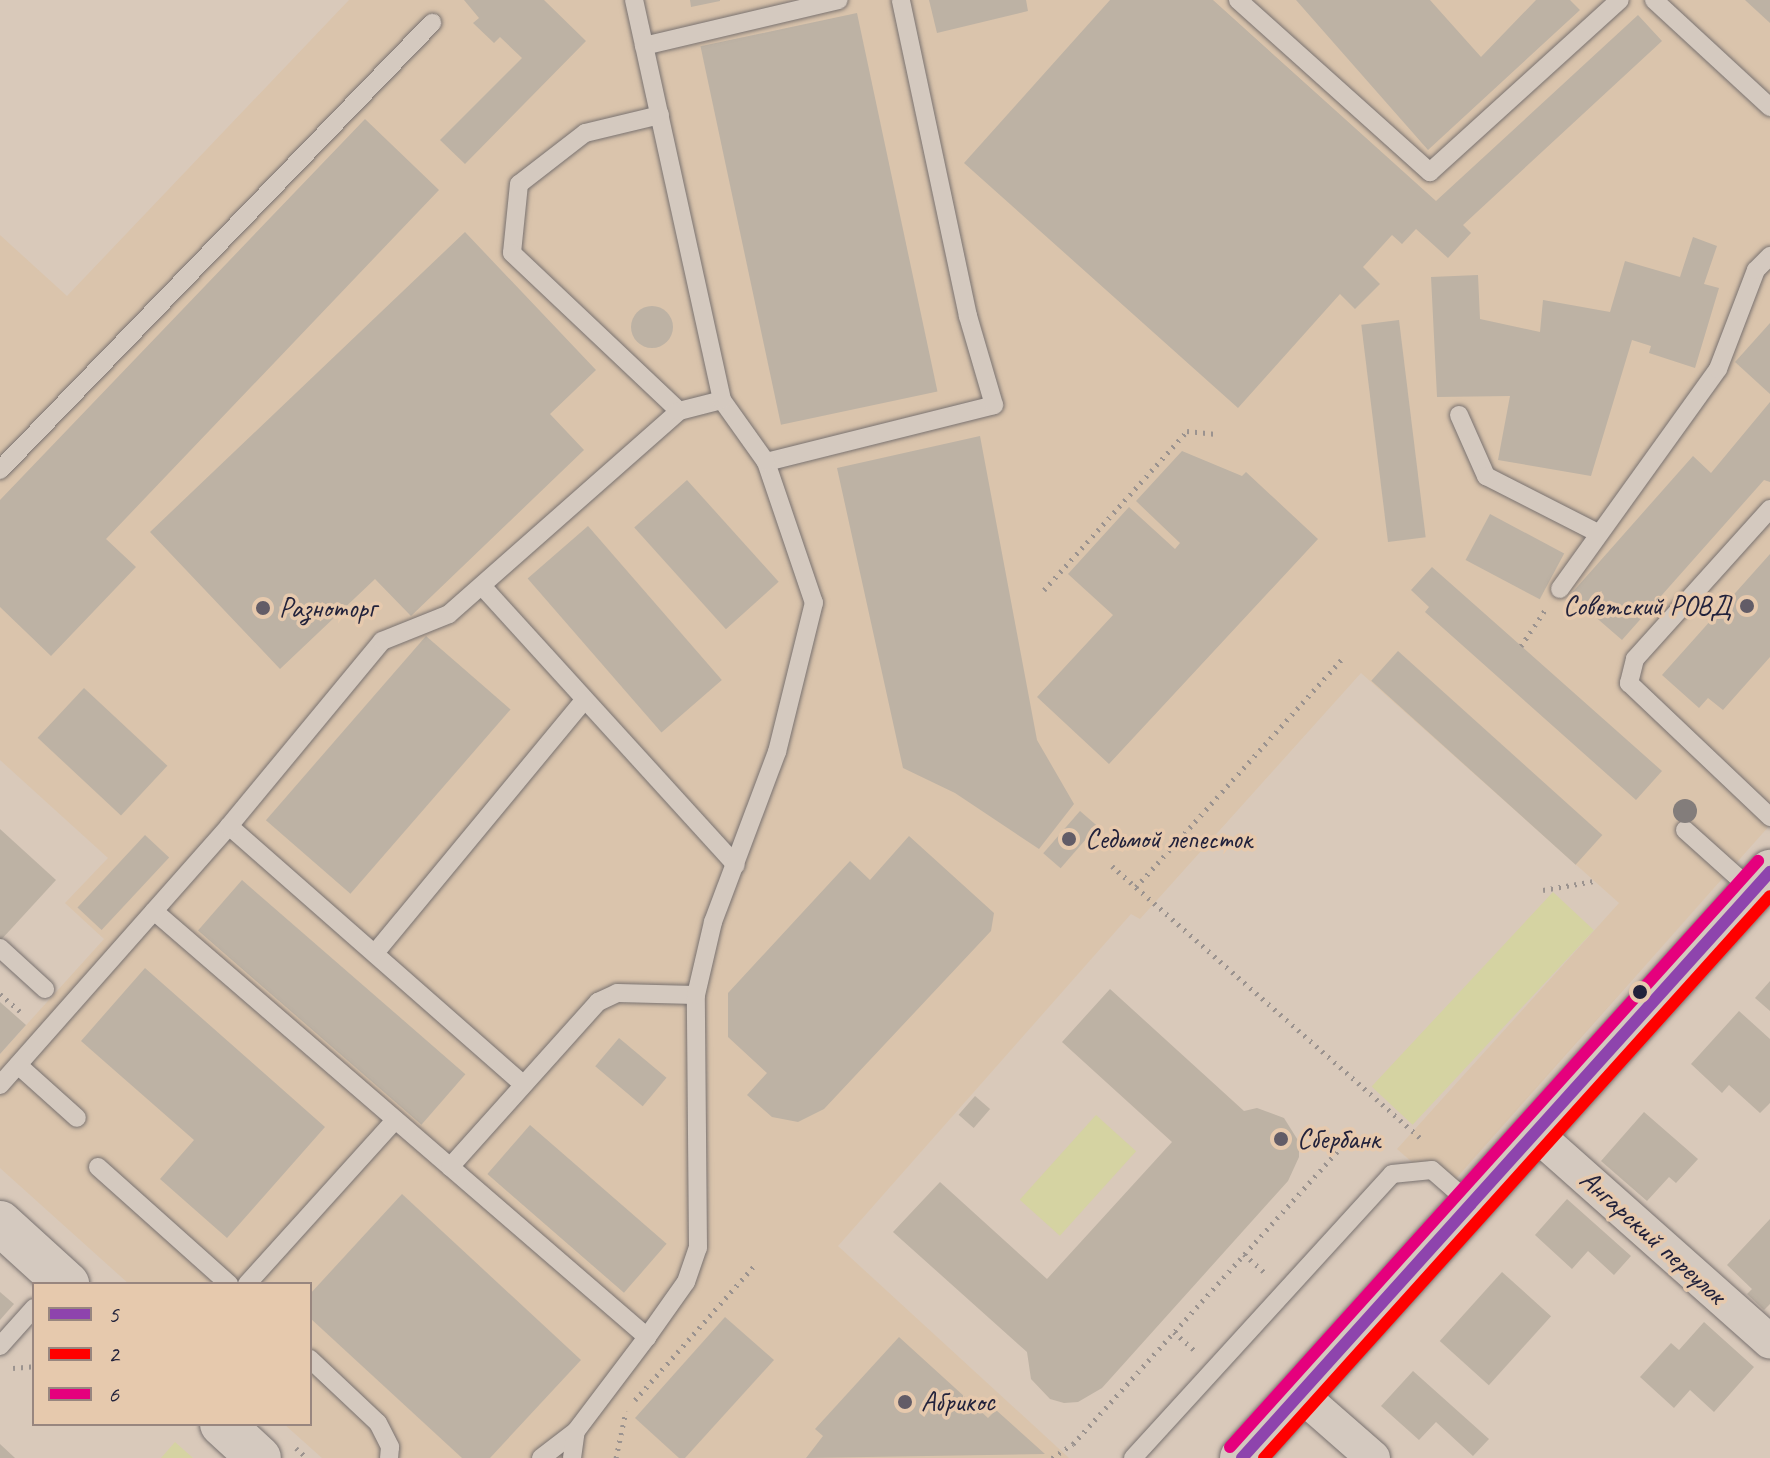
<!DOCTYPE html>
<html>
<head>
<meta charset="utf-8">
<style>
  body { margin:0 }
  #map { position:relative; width:1770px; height:1458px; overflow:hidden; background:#d9c9ba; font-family:Caveat,sans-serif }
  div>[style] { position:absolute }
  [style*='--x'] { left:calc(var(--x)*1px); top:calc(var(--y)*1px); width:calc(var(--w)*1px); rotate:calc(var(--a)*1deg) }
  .built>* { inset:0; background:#dac4ac }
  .green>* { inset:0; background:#d5d3a2; transform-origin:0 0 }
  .building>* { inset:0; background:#bdb2a4; transform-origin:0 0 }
  .round { border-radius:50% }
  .path>* { height:5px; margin-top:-2.5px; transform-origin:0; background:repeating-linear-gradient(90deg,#9b938f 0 2px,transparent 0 8px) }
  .roads { filter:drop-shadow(0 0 2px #797270) drop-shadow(0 0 2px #797270) }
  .service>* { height:18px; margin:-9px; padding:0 9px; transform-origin:9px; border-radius:9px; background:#d4c9bf }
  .minor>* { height:34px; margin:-17px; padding:0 17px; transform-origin:17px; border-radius:17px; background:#d4c9bf }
  .tertiary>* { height:44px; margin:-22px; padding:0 22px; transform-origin:22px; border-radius:22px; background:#d4c9bf }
  .secondary>* { height:44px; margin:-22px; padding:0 22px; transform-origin:22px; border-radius:22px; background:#d4c9bf }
  .bus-1>* { height:12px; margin:-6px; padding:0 6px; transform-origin:6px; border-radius:6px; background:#8e44ad }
  .bus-2>* { height:12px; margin:-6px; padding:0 6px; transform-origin:6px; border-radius:6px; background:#f00 }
  .bus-3>* { height:12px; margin:-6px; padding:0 6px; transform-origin:6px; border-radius:6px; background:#e5007d }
  .trees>* { width:24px; height:24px; margin:-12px; border-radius:50%; background:#837d7b }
  .dots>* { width:22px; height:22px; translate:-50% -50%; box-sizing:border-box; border:4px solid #e6c9ad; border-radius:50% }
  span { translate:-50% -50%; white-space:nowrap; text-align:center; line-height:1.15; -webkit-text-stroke:7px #e6c9ad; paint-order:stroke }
  .poi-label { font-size:28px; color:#22223b }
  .right { translate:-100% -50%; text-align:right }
  .left { translate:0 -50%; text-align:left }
  .street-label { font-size:28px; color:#22223b }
  .legend { position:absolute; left:32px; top:1282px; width:280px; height:144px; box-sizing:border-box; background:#e6c9ad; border:2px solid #98867f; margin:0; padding:10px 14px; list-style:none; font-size:24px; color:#22223b }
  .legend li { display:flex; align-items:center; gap:16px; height:40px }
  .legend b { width:40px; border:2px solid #98867f }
</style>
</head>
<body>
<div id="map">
  <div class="built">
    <i style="clip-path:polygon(349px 0,1770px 0,1770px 825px,1445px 1191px,1397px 1149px,1619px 903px,1361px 673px,1140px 919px,1131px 914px,838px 1246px,1069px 1458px,322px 1458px,284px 1424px,310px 1424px,310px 1284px,129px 1284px,0 1168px,0 1054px,104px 939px,65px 903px,108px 858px,0 760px,0 235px,67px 296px)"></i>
  </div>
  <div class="green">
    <i style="left:1553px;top:892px;width:56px;height:266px;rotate:43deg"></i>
    <i style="left:1096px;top:1115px;width:54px;height:114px;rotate:42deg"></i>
    <i style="clip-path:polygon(175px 1442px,193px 1458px,161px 1458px)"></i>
  </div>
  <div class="building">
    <i style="clip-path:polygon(464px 0,544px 0,586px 41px,465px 164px,440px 140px,522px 58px,500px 37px,494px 43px,473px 23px,479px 18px)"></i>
    <i style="clip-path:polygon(690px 0,720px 0,720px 1px,691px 7px)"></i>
    <i style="clip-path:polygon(929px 0,1026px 0,1028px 11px,937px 33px)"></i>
    <i style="clip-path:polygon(1110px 0,1213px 0,1436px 201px,1638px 15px,1662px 41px,1463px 225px,1471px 233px,1448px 258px,1416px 229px,1402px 244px,1392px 235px,1363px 267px,1380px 284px,1355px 309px,1340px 294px,1238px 408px,964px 163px)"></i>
    <i style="clip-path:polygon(1296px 0,1430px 0,1481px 57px,1536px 0,1570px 0,1580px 10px,1428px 150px)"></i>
    <i style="clip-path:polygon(1745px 0,1770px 0,1770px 23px)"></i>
    <i style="left:857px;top:13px;width:387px;height:160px;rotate:78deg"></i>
    <i style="clip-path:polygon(365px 119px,439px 190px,106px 539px,136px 567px,51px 656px,0 607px,0 500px)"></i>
    <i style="clip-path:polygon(465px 232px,596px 370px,550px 414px,584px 450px,411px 616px,375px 579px,280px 669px,150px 532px)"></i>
    <i style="clip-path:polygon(1693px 237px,1717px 246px,1704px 284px,1719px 288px,1695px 368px,1649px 353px,1651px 346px,1632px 340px,1591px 476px,1498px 460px,1510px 396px,1437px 397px,1431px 277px,1478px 275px,1480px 319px,1540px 332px,1543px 300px,1610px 312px,1625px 261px,1680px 277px)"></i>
    <i class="round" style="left:631px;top:306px;width:42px;height:42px"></i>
    <i style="left:1399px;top:320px;width:219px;height:38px;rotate:83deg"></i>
    <i style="clip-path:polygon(1770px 323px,1770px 394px,1735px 362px)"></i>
    <i style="clip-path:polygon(1770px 402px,1770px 482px,1764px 480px,1622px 640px,1570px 595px,1693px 456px,1711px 473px)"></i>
    <i style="clip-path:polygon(980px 436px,1037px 740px,1074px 804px,1039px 849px,955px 793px,903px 768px,837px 468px)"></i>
    <i style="clip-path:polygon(1182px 451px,1242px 476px,1246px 472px,1318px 539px,1109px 764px,1037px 697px,1113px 615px,1068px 574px,1129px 507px,1175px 549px,1180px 543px,1136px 501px)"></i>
    <i style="left:687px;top:480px;width:137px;height:71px;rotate:48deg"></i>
    <i style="left:1490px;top:514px;width:84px;height:52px;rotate:28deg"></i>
    <i style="left:588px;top:526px;width:204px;height:80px;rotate:49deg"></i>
    <i style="clip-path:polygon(1770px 554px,1770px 657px,1723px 710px,1708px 698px,1699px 708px,1662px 675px)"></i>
    <i style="clip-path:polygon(1432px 567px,1662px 771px,1636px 800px,1425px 612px,1429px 607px,1411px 590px)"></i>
    <i style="left:426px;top:636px;width:112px;height:244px;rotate:41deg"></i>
    <i style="left:1398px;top:651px;width:275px;height:40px;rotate:42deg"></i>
    <i style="left:84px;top:688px;width:114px;height:68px;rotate:43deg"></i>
    <i style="left:1080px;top:811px;width:23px;height:56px;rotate:41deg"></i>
    <i style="clip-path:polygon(0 829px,56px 880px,0 941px)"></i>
    <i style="left:145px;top:835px;width:33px;height:99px;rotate:43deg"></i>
    <i style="clip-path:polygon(909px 836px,994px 913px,991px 931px,824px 1109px,798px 1122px,772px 1117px,747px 1095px,767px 1073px,728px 1037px,728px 993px,850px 861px,870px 880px)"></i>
    <i style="left:242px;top:880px;width:296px;height:67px;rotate:41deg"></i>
    <i style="clip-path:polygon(145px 968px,325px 1127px,227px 1238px,160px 1179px,194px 1140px,81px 1041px)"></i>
    <i style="clip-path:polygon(1770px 981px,1770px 1011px,1755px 998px)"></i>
    <i style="clip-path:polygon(1110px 989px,1244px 1111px,1257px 1108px,1284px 1118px,1299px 1142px,1299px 1157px,1288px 1181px,1102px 1388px,1078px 1402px,1064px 1403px,1050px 1399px,1031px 1379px,1027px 1352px,893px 1232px,940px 1182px,1047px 1279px,1172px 1142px,1062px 1042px)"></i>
    <i style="clip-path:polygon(0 1002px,26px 1025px,0 1054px)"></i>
    <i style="clip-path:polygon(1739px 1011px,1770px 1039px,1770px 1103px,1760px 1113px,1729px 1085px,1722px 1093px,1691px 1064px)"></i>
    <i style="left:619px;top:1038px;width:62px;height:37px;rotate:40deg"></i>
    <i style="left:975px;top:1096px;width:20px;height:25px;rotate:41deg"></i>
    <i style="clip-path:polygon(1644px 1112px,1698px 1159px,1676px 1183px,1669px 1177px,1647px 1201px,1601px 1161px)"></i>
    <i style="left:530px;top:1125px;width:181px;height:65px;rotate:41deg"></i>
    <i style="clip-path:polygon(402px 1194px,581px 1360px,490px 1458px,462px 1458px,310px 1318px,310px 1294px)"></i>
    <i style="clip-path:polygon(1567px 1199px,1631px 1256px,1614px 1275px,1588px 1251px,1572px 1269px,1535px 1235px)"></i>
    <i style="clip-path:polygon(1770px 1219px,1770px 1304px,1764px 1310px,1747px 1294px,1752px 1289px,1727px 1265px)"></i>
    <i style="left:1502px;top:1272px;width:66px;height:93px;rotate:42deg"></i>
    <i style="clip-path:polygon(0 1292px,14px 1304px,0 1320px)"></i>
    <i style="clip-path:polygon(725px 1317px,774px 1360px,685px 1458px,679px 1458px,635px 1418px)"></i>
    <i style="clip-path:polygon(1704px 1322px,1754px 1367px,1714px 1412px,1690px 1390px,1674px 1408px,1640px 1377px,1671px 1343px,1679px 1350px)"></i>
    <i style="clip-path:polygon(899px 1337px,988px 1418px,996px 1410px,1045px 1454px,806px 1458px,823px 1436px,815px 1429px)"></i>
    <i style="clip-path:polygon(1413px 1371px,1489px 1439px,1473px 1456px,1436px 1422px,1419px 1440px,1381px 1406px)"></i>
    <i style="clip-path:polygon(0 1444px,15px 1458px,0 1458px)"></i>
  </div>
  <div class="path">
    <i style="--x:1044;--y:590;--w:214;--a:-48"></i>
    <i style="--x:1187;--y:431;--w:27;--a:6"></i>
    <i style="--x:1521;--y:646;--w:47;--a:-56.3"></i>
    <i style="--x:1112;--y:866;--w:414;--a:41.4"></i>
    <i style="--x:1136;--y:887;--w:310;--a:-47.9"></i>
    <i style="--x:1543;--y:890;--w:52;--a:-10"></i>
    <i style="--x:0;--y:994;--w:30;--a:41"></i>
    <i style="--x:1244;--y:1254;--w:31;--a:42"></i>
    <i style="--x:1174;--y:1332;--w:31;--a:42"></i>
    <i style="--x:13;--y:1368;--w:21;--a:-5"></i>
    <i style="--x:635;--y:1400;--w:179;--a:-48.4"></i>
    <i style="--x:296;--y:1448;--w:15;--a:42"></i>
    <i style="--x:616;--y:1458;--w:48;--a:-78"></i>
    <i style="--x:1052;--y:1458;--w:25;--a:-34"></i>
    <i style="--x:1073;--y:1444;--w:413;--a:-47.9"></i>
  </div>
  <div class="roads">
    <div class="service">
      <i style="--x:1238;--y:0;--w:258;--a:41.9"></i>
      <i style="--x:1430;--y:172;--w:256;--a:-42.2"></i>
      <i style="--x:1654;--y:0;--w:158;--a:42.7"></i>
      <i style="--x:644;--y:46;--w:200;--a:-13.3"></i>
      <i style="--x:660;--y:115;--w:77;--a:166.5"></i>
      <i style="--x:585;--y:133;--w:83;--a:142.3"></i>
      <i style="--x:519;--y:184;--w:69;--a:95.8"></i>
      <i style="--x:512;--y:253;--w:230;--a:43.4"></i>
      <i style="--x:1459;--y:415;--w:67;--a:66.1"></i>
      <i style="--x:1486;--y:476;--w:126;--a:27"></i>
      <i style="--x:766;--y:462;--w:235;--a:-14"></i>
      <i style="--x:994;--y:405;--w:93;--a:-106.3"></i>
      <i style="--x:968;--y:316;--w:323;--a:-102"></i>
      <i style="--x:0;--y:470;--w:622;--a:-45.98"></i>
      <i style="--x:1770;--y:509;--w:202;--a:132"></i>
      <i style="--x:1635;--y:659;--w:25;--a:104"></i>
      <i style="--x:1629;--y:683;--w:195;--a:43.5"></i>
      <i style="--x:482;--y:586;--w:377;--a:47.7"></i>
      <i style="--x:1560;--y:589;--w:271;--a:-54.3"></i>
      <i style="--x:1718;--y:369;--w:106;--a:-69"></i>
      <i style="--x:1756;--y:270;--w:20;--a:-45"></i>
      <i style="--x:229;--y:826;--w:391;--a:41.3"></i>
      <i style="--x:1685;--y:830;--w:91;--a:41.9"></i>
      <i style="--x:154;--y:911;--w:652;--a:40.83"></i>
      <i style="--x:0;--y:948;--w:61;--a:42.3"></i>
      <i style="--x:375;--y:953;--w:328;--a:-50.4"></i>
      <i style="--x:18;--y:1065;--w:79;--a:41.9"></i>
      <i style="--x:0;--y:1085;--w:346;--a:-48.5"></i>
      <i style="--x:229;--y:826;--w:240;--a:-50.4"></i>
      <i style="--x:382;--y:641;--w:72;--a:-21.9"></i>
      <i style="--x:449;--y:614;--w:307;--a:-41.4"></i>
      <i style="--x:679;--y:411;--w:44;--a:-14.3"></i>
      <i style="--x:98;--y:1167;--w:176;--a:41.8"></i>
      <i style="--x:450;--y:1167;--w:222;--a:-48.1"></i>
      <i style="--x:598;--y:1002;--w:21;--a:-25"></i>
      <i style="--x:617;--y:993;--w:79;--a:1.5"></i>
      <i style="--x:247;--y:1284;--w:221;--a:-47.9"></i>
      <i style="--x:0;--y:1346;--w:51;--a:-48.2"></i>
      <i style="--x:310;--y:1359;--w:93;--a:43.3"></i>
      <i style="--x:378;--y:1423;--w:27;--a:63"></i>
      <i style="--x:390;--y:1447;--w:11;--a:95"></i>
      <i style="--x:541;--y:1458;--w:44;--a:-37.6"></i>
      <i style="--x:576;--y:1431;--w:118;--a:-52.9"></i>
      <i style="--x:647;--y:1337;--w:67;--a:-54.7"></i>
      <i style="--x:686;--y:1282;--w:36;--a:-71"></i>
      <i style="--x:698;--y:1248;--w:253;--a:-90.5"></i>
      <i style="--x:696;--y:995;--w:75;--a:-76.9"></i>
      <i style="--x:713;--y:922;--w:182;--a:-69.4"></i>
      <i style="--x:777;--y:752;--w:154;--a:-76.1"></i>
      <i style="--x:814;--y:603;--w:149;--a:-108.8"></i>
      <i style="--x:766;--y:462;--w:76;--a:-125.4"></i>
      <i style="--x:722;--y:400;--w:410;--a:-102.4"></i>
      <i style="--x:572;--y:1458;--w:27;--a:-82"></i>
      <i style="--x:1133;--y:1458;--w:384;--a:-47.6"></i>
      <i style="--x:1392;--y:1174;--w:40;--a:-5.7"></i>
      <i style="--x:1432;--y:1170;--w:52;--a:41.1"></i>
    </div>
    <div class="minor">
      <i style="--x:1535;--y:1133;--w:314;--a:41.6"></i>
      <i style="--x:1300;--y:1394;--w:97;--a:41.2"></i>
    </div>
    <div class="tertiary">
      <i style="--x:0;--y:1223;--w:91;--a:42.3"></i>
      <i style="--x:222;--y:1424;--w:50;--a:42.6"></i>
    </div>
    <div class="secondary">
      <i style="--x:1242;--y:1458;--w:789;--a:-47.98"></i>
    </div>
  </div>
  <div class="bus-1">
    <i style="--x:1242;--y:1458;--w:789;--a:-47.98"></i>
  </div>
  <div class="bus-2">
    <i style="--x:1264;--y:1458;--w:756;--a:-48"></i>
  </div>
  <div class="bus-3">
    <i style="--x:1230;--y:1447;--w:789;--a:-47.98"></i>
  </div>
  <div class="trees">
    <i style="left:1685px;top:811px"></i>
  </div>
  <div class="dots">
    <i style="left:1747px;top:606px;background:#625c67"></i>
    <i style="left:263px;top:608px;background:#625c67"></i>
    <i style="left:1069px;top:839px;background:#625c67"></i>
    <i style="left:1640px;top:992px;background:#22223b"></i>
    <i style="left:1281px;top:1139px;background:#625c67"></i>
    <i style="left:905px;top:1402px;background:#625c67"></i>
  </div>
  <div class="poi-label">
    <span class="right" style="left:1731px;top:606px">Советский РОВД</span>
    <span class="left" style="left:279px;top:608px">Разноторг</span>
    <span class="left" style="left:1085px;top:839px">Седьмой лепесток</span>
    <span class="left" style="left:1297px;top:1139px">Сбербанк</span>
    <span class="left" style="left:921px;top:1402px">Абрикос</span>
  </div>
  <div class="street-label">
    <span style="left:1653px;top:1237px;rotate:42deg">Ангарский переулок</span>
  </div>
  <ul class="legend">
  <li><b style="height:10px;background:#8e44ad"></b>5</li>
  <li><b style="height:10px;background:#f00"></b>2</li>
  <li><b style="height:10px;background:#e5007d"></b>6</li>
  </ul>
</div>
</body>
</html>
